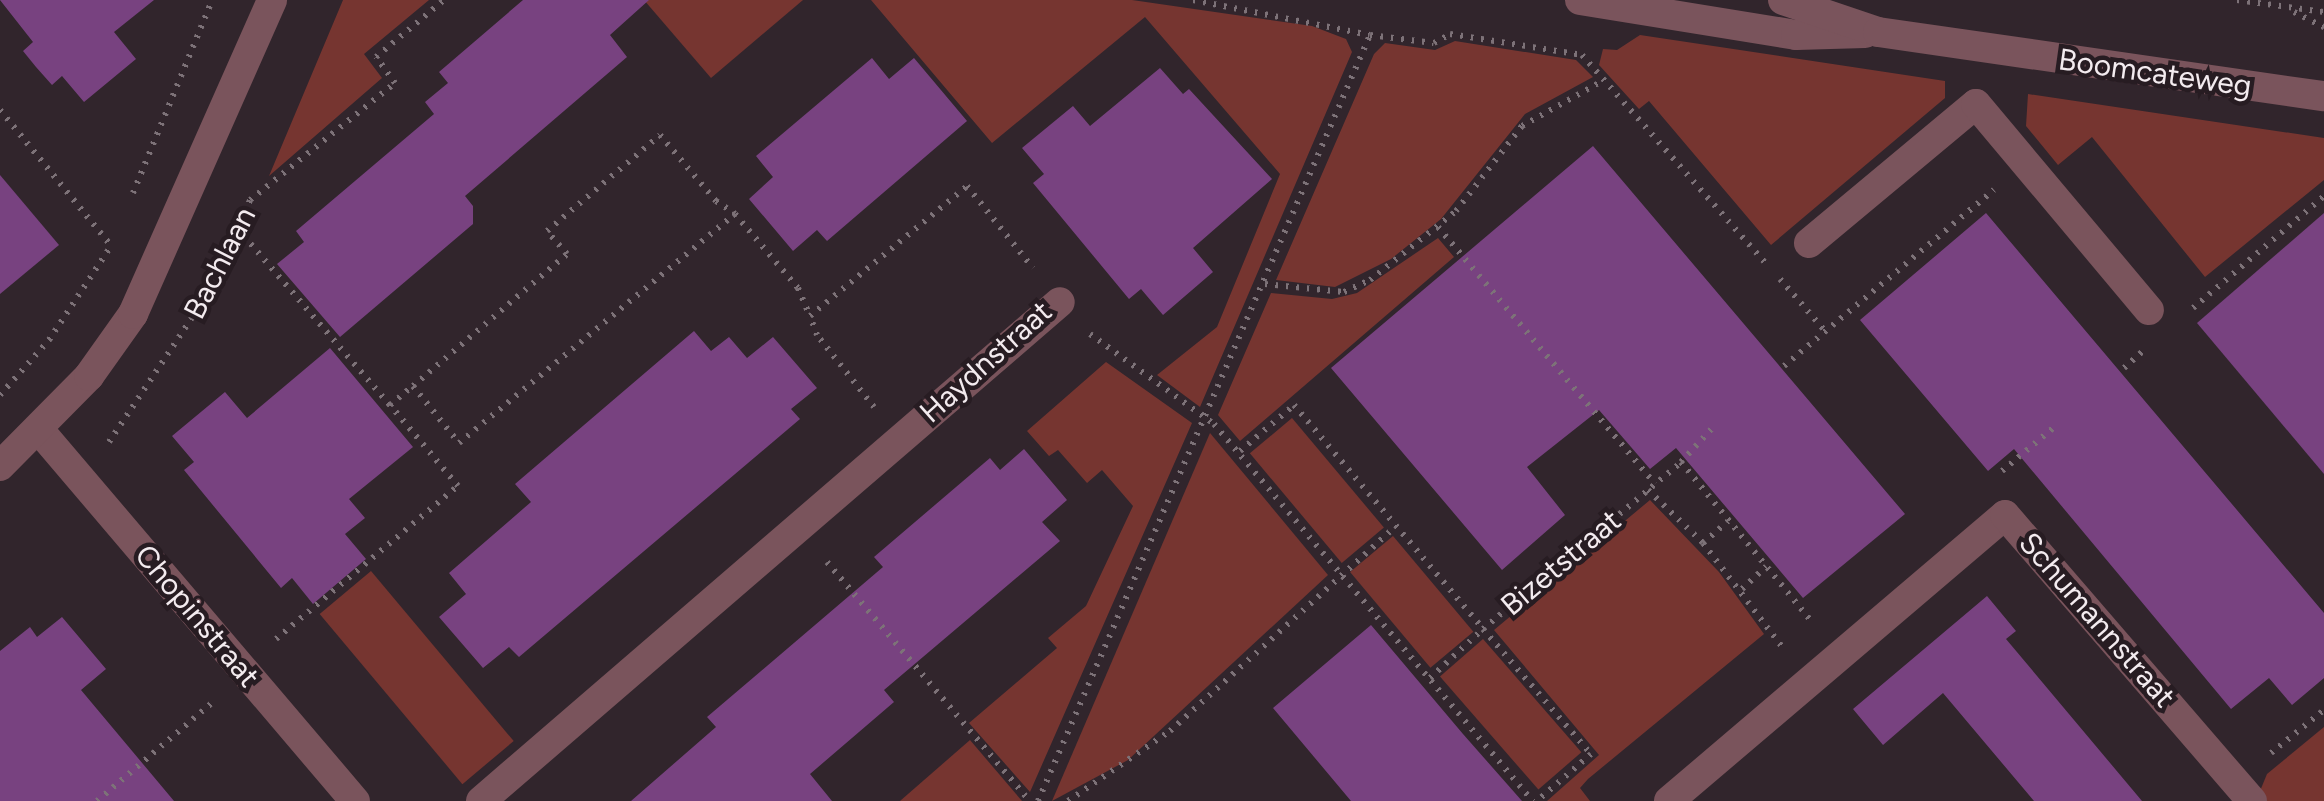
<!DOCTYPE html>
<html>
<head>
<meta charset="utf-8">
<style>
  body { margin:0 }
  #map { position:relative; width:2324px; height:801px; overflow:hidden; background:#31252c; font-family:Figtree,sans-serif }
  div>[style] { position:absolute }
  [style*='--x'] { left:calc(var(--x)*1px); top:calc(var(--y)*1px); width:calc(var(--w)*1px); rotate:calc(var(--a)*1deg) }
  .green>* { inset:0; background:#763530; transform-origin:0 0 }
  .building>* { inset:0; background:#784280 }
  .path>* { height:6px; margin-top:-3px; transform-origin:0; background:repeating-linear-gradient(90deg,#7d7278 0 2.5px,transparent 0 10.5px) }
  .minor>* { height:30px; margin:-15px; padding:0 15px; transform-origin:15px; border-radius:15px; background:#7a545c }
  span { translate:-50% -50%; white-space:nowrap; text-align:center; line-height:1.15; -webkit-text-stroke:9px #271c22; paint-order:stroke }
  .street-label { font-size:30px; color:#f3ebef }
</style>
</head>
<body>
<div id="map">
  <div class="green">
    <i style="clip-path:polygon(343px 0,429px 0,364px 54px,382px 78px,269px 176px)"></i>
    <i style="clip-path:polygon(644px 0,803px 0,711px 78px)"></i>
    <i style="clip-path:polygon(871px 0,1132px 0,1312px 26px,1346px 39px,1352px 52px,1200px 407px,1157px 375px,1217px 327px,1280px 174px,1145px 17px,992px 143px)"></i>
    <i style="clip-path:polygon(1640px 35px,1945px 81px,1945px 98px,1771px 245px,1649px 101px,1639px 109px,1599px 65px,1603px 49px,1617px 50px)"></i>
    <i style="clip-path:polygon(1455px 41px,1576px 60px,1593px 77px,1525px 114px,1441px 219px,1391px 259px,1335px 287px,1276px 280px,1374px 54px,1385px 43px,1435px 50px)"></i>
    <i style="clip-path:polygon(2028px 94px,2324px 138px,2324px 180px,2205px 277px,2092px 137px,2058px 165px,2026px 126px)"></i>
    <i style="clip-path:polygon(1438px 238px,1454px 257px,1240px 441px,1218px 415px,1271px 293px,1332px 299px,1357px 293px)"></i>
    <i style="clip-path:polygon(1106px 362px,1192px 423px,1030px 792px,969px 723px,1057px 648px,1048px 638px,1086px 606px,1133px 506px,1102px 470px,1087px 483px,1058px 450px,1049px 456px,1027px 431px)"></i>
    <i style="left:1292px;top:418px;width:143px;height:55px;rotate:50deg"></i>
    <i style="clip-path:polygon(1210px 433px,1328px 575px,1128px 760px,1052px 801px)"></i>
    <i style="clip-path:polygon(1650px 500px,1719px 572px,1764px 634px,1588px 779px,1580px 788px,1590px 801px,1547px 801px,1599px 755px,1494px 630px)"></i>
    <i style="left:1393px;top:536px;width:125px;height:56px;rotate:50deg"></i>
    <i style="left:371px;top:571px;width:222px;height:67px;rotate:50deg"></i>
    <i style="left:1483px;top:639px;width:150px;height:57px;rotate:49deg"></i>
    <i style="clip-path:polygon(2324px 727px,2324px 801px,2267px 801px,2260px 791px,2267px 774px)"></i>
    <i style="clip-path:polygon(970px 740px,1022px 801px,900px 801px)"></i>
  </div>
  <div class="building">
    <i style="clip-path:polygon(0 0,154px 0,114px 32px,136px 59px,84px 102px,62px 76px,52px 85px,36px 67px,23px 51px,33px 42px)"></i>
    <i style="clip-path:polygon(523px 0,649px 0,610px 35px,627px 57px,465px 196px,473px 206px,473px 224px,340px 337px,277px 264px,304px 242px,296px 231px,434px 114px,425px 102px,448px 83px,439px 72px)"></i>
    <i style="clip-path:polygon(872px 58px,889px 79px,914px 58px,967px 121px,827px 241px,817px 230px,793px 251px,749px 199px,773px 177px,756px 156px)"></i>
    <i style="clip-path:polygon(1160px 68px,1183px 94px,1189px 89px,1272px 179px,1193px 248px,1213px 272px,1163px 315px,1141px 289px,1129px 299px,1033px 183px,1044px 174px,1022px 148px,1073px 106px,1090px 126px)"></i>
    <i style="clip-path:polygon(1593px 146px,1905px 514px,1803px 598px,1676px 448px,1650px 469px,1599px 410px,1527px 467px,1565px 515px,1502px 570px,1331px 368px)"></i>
    <i style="clip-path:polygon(0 175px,59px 245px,0 294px)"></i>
    <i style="clip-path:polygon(1986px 213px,2324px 613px,2324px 678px,2292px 705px,2269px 678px,2231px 709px,2014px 449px,1988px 471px,1860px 320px)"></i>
    <i style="clip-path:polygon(2324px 213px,2324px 474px,2197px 323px)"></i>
    <i style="clip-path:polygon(694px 331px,711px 351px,729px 337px,747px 358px,773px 337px,817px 388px,791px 409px,800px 419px,519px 657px,509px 647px,483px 668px,439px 617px,466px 594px,449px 573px,531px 502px,515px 484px)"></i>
    <i style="clip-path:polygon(330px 348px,413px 447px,349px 499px,365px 518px,345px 534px,366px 559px,313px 604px,292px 578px,281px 588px,184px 470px,194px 462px,172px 436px,225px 392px,247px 418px)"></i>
    <i style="clip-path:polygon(1024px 449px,1067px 500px,1042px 522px,1060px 541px,884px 690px,894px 702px,810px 774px,832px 801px,631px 801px,716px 727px,707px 717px,883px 567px,874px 557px,990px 458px,1000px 470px)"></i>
    <i style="clip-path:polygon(1987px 596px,2016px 631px,2006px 639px,2142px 801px,2034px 801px,1943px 693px,1883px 745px,1853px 709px)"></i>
    <i style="clip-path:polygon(62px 617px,106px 669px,81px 690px,174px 801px,0 801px,0 651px,30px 627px,37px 637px)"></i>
    <i style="clip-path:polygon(1371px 625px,1463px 734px,1522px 801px,1351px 801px,1273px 708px)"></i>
  </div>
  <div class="path">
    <i style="--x:1193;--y:0;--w:180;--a:11.2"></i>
    <i style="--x:1370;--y:35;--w:64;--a:7.1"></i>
    <i style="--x:1434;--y:43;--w:18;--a:-29"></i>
    <i style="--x:1450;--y:34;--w:134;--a:9"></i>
    <i style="--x:1582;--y:55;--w:281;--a:48.6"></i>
    <i style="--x:2237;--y:0;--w:88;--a:7.9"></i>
    <i style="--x:2294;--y:12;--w:34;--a:27"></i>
    <i style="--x:0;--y:110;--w:178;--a:50.7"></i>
    <i style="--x:133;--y:193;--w:209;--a:-67.7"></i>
    <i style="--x:1438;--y:227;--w:336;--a:49.8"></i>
    <i style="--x:237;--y:228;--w:234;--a:49.2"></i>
    <i style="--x:390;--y:405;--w:30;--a:-40"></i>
    <i style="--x:413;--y:386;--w:73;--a:51.1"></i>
    <i style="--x:459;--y:443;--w:359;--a:-39.7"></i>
    <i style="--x:735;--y:214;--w:97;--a:49.6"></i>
    <i style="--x:798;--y:288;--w:30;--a:67"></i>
    <i style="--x:1780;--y:279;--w:69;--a:49.1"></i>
    <i style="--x:1265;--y:284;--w:79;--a:5.8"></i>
    <i style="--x:1344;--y:292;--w:29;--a:-25"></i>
    <i style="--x:1370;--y:280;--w:110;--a:-38.7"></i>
    <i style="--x:1456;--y:211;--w:108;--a:-52.2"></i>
    <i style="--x:1522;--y:126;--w:94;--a:-29.3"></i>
    <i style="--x:2193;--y:308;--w:172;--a:-40.5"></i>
    <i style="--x:1090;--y:334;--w:153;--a:36"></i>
    <i style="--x:1214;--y:424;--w:494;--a:49.8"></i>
    <i style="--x:1784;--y:366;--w:274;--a:-40"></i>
    <i style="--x:2124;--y:368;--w:24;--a:-42"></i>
    <i style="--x:413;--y:386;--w:203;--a:-40.6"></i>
    <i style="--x:567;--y:254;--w:30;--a:-131"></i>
    <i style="--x:547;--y:231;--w:148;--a:-40.3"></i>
    <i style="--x:660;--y:135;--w:87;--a:49.7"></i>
    <i style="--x:716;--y:201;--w:23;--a:34"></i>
    <i style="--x:0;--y:395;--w:74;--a:-48.3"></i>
    <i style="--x:49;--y:340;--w:113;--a:-56.6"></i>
    <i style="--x:874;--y:407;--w:92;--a:-128.4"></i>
    <i style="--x:817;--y:335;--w:20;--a:-110"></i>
    <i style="--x:810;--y:316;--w:204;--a:-39.6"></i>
    <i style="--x:967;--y:186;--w:105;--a:51.2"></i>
    <i style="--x:109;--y:442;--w:173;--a:-56.3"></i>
    <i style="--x:205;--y:298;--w:108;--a:-65.3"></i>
    <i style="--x:250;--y:200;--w:186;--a:-38.9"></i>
    <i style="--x:395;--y:83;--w:32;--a:-126"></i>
    <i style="--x:376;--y:57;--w:89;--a:-40"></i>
    <i style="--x:1240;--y:451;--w:71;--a:-40.4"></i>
    <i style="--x:1294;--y:405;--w:293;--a:49.8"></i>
    <i style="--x:1483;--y:629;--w:259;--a:-40.1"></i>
    <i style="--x:1681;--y:462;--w:205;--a:50.7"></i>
    <i style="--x:1681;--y:462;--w:50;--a:-47.4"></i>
    <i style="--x:2002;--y:471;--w:67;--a:-40.1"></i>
    <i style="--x:1648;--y:490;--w:76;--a:43.9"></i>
    <i style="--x:1703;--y:543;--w:132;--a:52.7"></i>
    <i style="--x:1703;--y:543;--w:33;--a:-41"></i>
    <i style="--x:827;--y:562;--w:314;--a:49.7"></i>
    <i style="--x:1742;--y:589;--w:33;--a:-43"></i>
    <i style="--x:276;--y:639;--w:238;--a:-40.1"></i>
    <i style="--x:458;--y:486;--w:106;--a:-130"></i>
    <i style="--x:1430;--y:678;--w:72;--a:-42.8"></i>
    <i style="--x:1483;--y:629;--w:165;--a:49.2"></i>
    <i style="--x:1591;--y:754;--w:72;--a:139"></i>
    <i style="--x:2271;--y:753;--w:68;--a:-39.1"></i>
    <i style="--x:97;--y:801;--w:154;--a:-40.5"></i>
    <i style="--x:1038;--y:801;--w:835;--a:-66.57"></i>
    <i style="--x:1068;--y:801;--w:124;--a:-34.5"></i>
    <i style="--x:1170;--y:731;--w:304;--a:-42.2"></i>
  </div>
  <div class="minor">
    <i style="--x:1580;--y:0;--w:219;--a:9.2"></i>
    <i style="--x:1796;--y:35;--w:69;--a:-1.7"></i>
    <i style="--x:1783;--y:0;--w:100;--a:18.6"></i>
    <i style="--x:1878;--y:32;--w:451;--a:8.2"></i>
    <i style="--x:1809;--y:243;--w:217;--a:-39.8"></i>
    <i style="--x:1976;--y:104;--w:269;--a:50"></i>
    <i style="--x:40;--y:431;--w:486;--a:49.6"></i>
    <i style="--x:0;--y:466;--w:127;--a:-45.3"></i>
    <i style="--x:89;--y:376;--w:76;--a:-54.6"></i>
    <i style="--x:133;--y:314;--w:343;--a:-66.1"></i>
    <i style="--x:481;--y:801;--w:764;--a:-40.76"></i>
    <i style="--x:1669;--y:801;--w:441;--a:-40.4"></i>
    <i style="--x:2005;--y:515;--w:378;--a:49.2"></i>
  </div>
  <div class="street-label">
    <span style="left:2155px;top:73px;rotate:8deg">Boomcateweg</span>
    <span style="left:220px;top:263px;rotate:-63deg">Bachlaan</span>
    <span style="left:986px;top:362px;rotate:-42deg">Haydnstraat</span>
    <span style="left:1561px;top:563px;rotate:-40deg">Bizetstraat</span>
    <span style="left:197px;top:616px;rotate:50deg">Chopinstraat</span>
    <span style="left:2097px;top:620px;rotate:49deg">Schumannstraat</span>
  </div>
</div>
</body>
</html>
